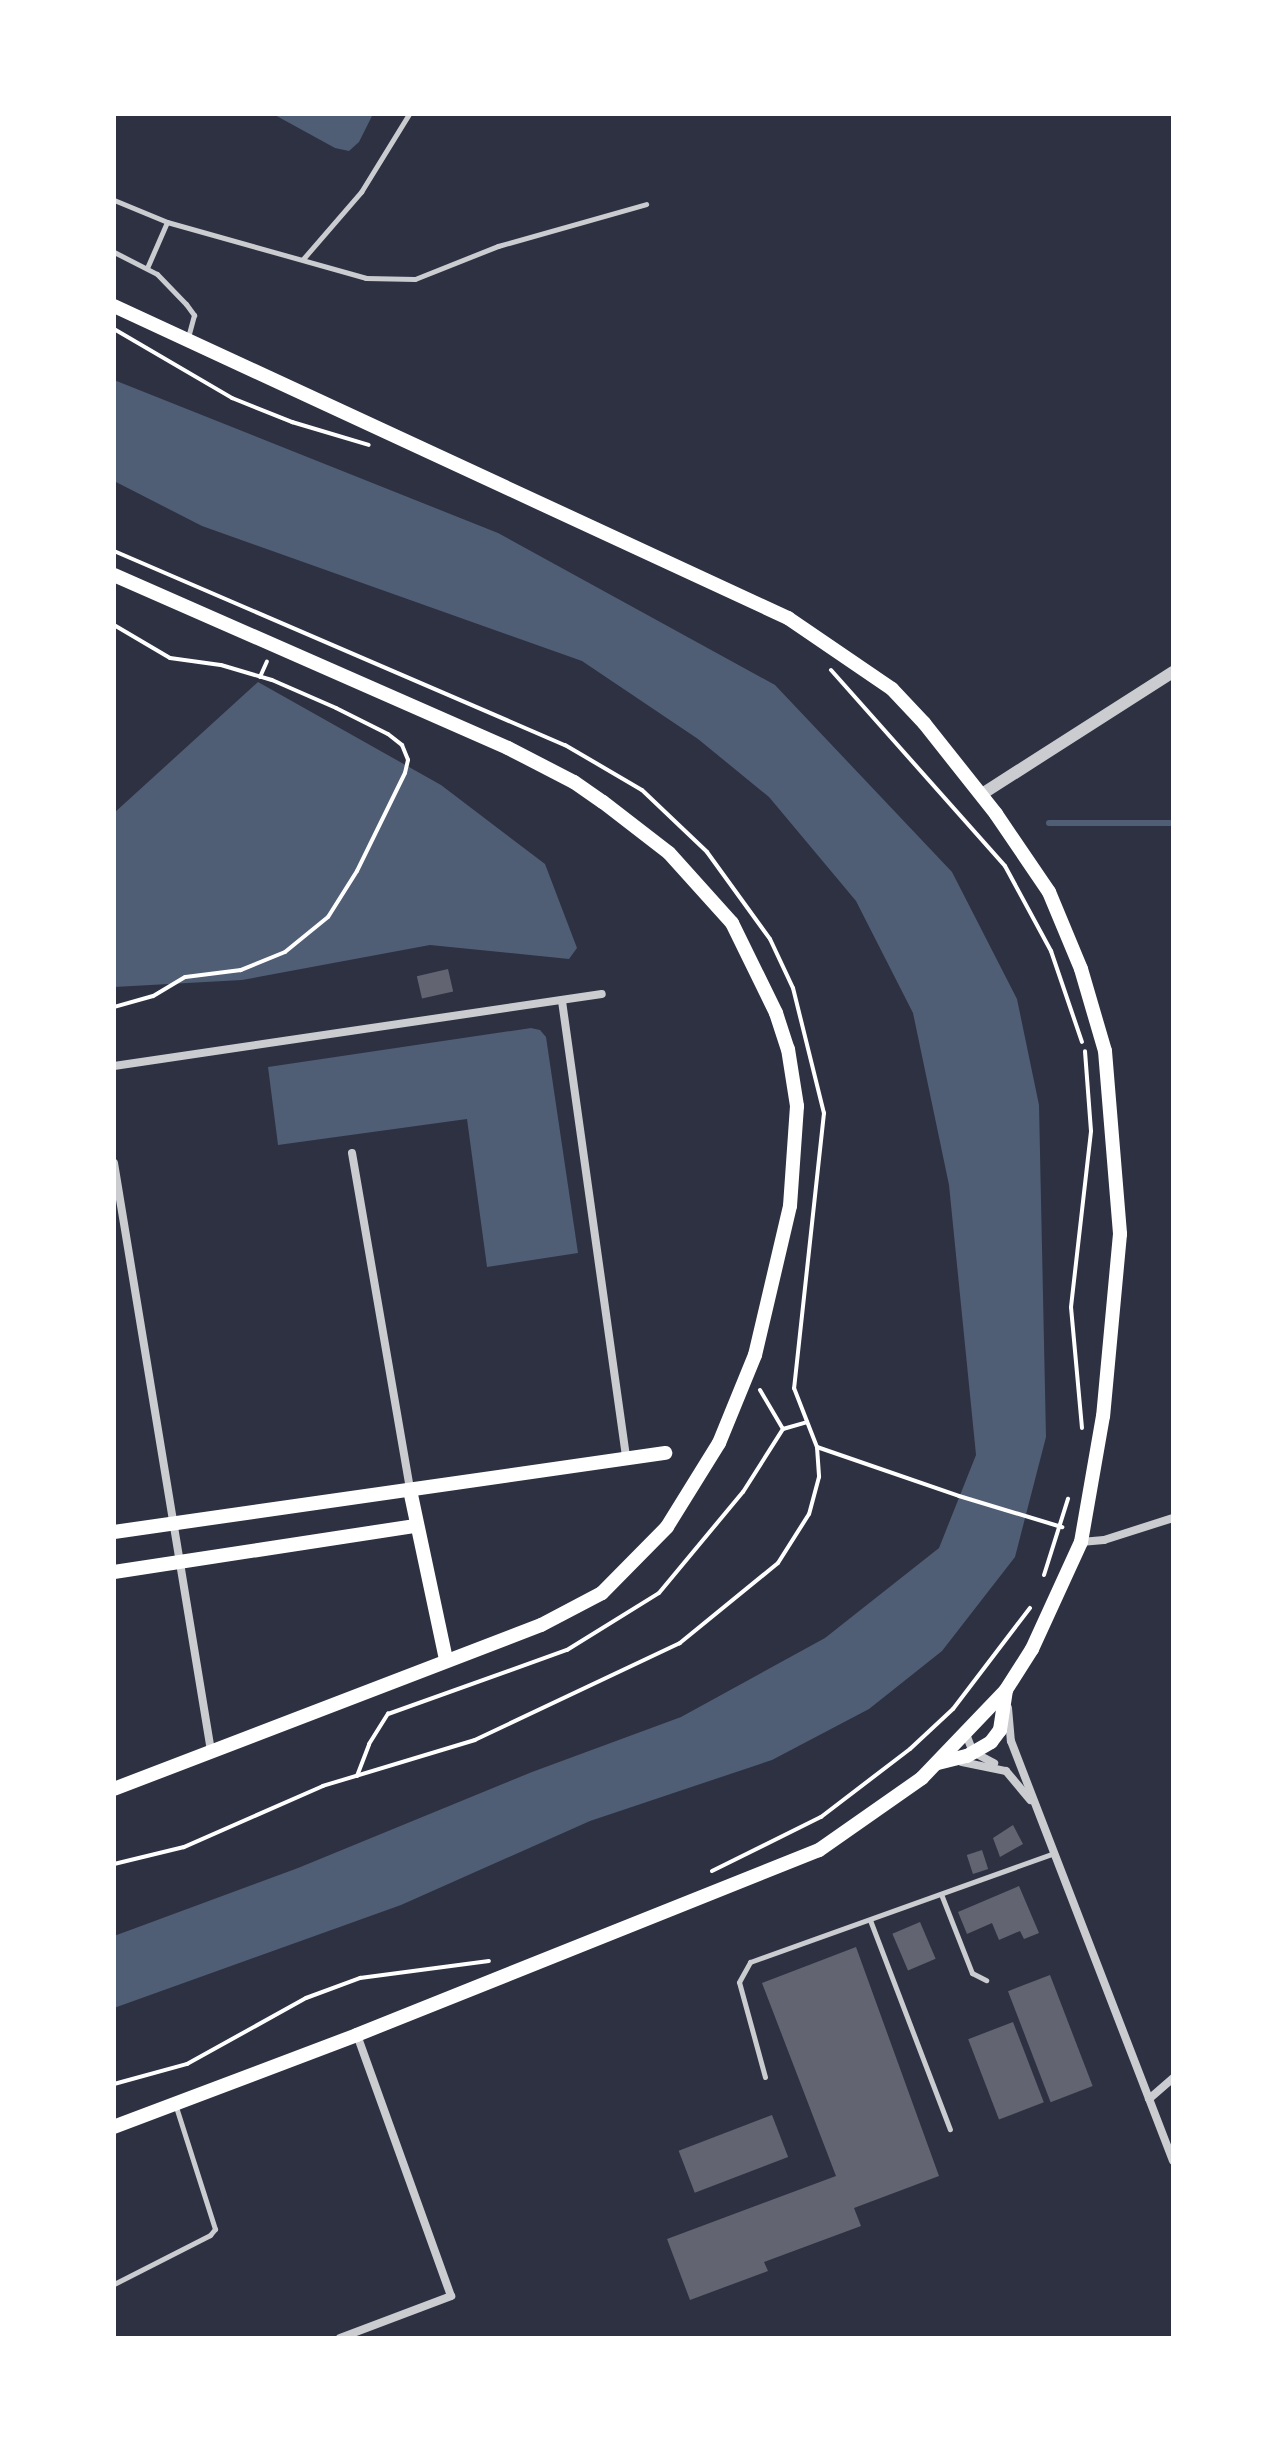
<!DOCTYPE html>
<html>
<head>
<meta charset="utf-8">
<style>
  body { margin:0 }
  #map { position:relative; width:1287px; height:2452px; overflow:hidden; background:#2d3142; font-family:"Fira Sans Condensed",sans-serif }
  div>[style] { position:absolute }
  [style*='--x'] { left:calc(var(--x)*1px); top:calc(var(--y)*1px); width:calc(var(--w)*1px); rotate:calc(var(--a)*1deg) }
  .water>* { inset:0; background:#4f5d75 }
  .stream>* { height:6px; margin:-3px; padding:0 3px; transform-origin:3px; border-radius:3px; background:#4f5d75 }
  .building>* { inset:0; background:#626471; transform-origin:0 0 }
  .path>* { height:4px; margin:-2px; padding:0 2px; transform-origin:2px; border-radius:2px; background:#fff }
  .service>* { height:5px; margin:-2.5px; padding:0 2.5px; transform-origin:2.5px; border-radius:2.5px; background:#caccd0 }
  .minor>* { height:8px; margin:-4px; padding:0 4px; transform-origin:4px; border-radius:4px; background:#caccd0 }
  .tertiary>* { height:12px; margin:-6px; padding:0 6px; transform-origin:6px; border-radius:6px; background:#caccd0 }
  .secondary>* { height:14px; margin:-7px; padding:0 7px; transform-origin:7px; border-radius:7px; background:#fff }
  span { translate:-50% -50%; white-space:nowrap; text-align:center; line-height:1.15; -webkit-text-stroke:6px #fff; paint-order:stroke }
  .frame { position:absolute; inset:0; border:116px solid #fff; pointer-events:none }
</style>
</head>
<body>
<div id="map">
  <div class="water">
    <i style="clip-path:polygon(273px 114px,373px 114px,359px 142px,349px 151px,335px 148px)"></i>
    <i style="clip-path:polygon(114px 380px,498px 533px,775px 685px,952px 872px,1017px 999px,1039px 1105px,1046px 1437px,1015px 1557px,942px 1651px,869px 1709px,772px 1760px,590px 1821px,401px 1905px,114px 2008px,114px 1936px,298px 1868px,532px 1772px,681px 1717px,825px 1638px,939px 1548px,976px 1455px,949px 1185px,913px 1013px,856px 901px,769px 797px,698px 739px,582px 661px,202px 526px,114px 481px)"></i>
    <i style="clip-path:polygon(258px 682px,441px 785px,545px 864px,577px 948px,569px 959px,430px 945px,242px 980px,114px 987px,114px 813px)"></i>
    <i style="clip-path:polygon(531px 1028px,540px 1030px,546px 1037px,578px 1253px,487px 1267px,467px 1119px,278px 1145px,268px 1067px)"></i>
  </div>
  <div class="stream">
    <i style="--x:1049;--y:823;--w:124;--a:0"></i>
  </div>
  <div class="building">
    <i style="left:448px;top:969px;width:23px;height:32px;rotate:77deg"></i>
    <i style="clip-path:polygon(1013px 1825px,1023px 1844px,1000px 1857px,993px 1838px)"></i>
    <i style="left:982px;top:1850px;width:20px;height:16px;rotate:72deg"></i>
    <i style="clip-path:polygon(1019px 1886px,1039px 1933px,1024px 1939px,1020px 1931px,999px 1940px,992px 1923px,967px 1934px,958px 1912px)"></i>
    <i style="left:920px;top:1922px;width:40px;height:30px;rotate:67deg"></i>
    <i style="clip-path:polygon(856px 1947px,939px 2176px,854px 2208px,861px 2226px,764px 2262px,768px 2271px,690px 2300px,667px 2239px,836px 2176px,762px 1983px)"></i>
    <i style="left:1050px;top:1975px;width:119px;height:45px;rotate:69deg"></i>
    <i style="left:1013px;top:2022px;width:86px;height:48px;rotate:69deg"></i>
    <i style="left:772px;top:2115px;width:45px;height:100px;rotate:69deg"></i>
  </div>
  <div class="path">
    <i style="--x:114;--y:329;--w:137;--a:30.3"></i>
    <i style="--x:232;--y:398;--w:65;--a:21.8"></i>
    <i style="--x:292;--y:422;--w:80;--a:16.6"></i>
    <i style="--x:114;--y:551;--w:491;--a:23.3"></i>
    <i style="--x:565;--y:745;--w:89;--a:30.3"></i>
    <i style="--x:642;--y:790;--w:90;--a:43.6"></i>
    <i style="--x:707;--y:852;--w:107;--a:54.1"></i>
    <i style="--x:770;--y:939;--w:54;--a:64.9"></i>
    <i style="--x:793;--y:988;--w:129;--a:76.1"></i>
    <i style="--x:824;--y:1113;--w:277;--a:96.2"></i>
    <i style="--x:794;--y:1388;--w:63;--a:68.7"></i>
    <i style="--x:817;--y:1447;--w:30;--a:86"></i>
    <i style="--x:819;--y:1477;--w:38;--a:105"></i>
    <i style="--x:809;--y:1514;--w:58;--a:122.3"></i>
    <i style="--x:778;--y:1563;--w:127;--a:140.8"></i>
    <i style="--x:680;--y:1643;--w:227;--a:154.7"></i>
    <i style="--x:475;--y:1740;--w:159;--a:163.2"></i>
    <i style="--x:323;--y:1786;--w:152;--a:156.3"></i>
    <i style="--x:184;--y:1847;--w:72;--a:166.3"></i>
    <i style="--x:114;--y:625;--w:65;--a:30.5"></i>
    <i style="--x:170;--y:658;--w:51;--a:7.8"></i>
    <i style="--x:221;--y:665;--w:53;--a:16.4"></i>
    <i style="--x:272;--y:680;--w:70;--a:23.6"></i>
    <i style="--x:336;--y:708;--w:58;--a:26.6"></i>
    <i style="--x:388;--y:734;--w:18;--a:38"></i>
    <i style="--x:402;--y:745;--w:16;--a:68"></i>
    <i style="--x:408;--y:760;--w:13;--a:103"></i>
    <i style="--x:405;--y:773;--w:109;--a:116.1"></i>
    <i style="--x:357;--y:871;--w:54;--a:122.2"></i>
    <i style="--x:328;--y:917;--w:55;--a:140.9"></i>
    <i style="--x:285;--y:952;--w:48;--a:157.8"></i>
    <i style="--x:241;--y:970;--w:56;--a:172.9"></i>
    <i style="--x:185;--y:977;--w:37;--a:149"></i>
    <i style="--x:153;--y:996;--w:41;--a:164.2"></i>
    <i style="--x:831;--y:670;--w:262;--a:48.4"></i>
    <i style="--x:1005;--y:866;--w:97;--a:61.6"></i>
    <i style="--x:1051;--y:951;--w:96;--a:71.2"></i>
    <i style="--x:260;--y:677;--w:17;--a:-66"></i>
    <i style="--x:760;--y:1390;--w:45;--a:59.5"></i>
    <i style="--x:1082;--y:1428;--w:121;--a:-95.2"></i>
    <i style="--x:1071;--y:1307;--w:177;--a:-83.5"></i>
    <i style="--x:1091;--y:1131;--w:80;--a:-94.3"></i>
    <i style="--x:817;--y:1447;--w:150;--a:19"></i>
    <i style="--x:959;--y:1496;--w:108;--a:16.8"></i>
    <i style="--x:1044;--y:1575;--w:80;--a:-72.5"></i>
    <i style="--x:357;--y:1776;--w:34;--a:-69"></i>
    <i style="--x:369;--y:1744;--w:36;--a:-58"></i>
    <i style="--x:388;--y:1714;--w:190;--a:-19.7"></i>
    <i style="--x:567;--y:1650;--w:108;--a:-31.8"></i>
    <i style="--x:659;--y:1593;--w:131;--a:-50.3"></i>
    <i style="--x:743;--y:1492;--w:75;--a:-57.6"></i>
    <i style="--x:783;--y:1429;--w:25;--a:-16"></i>
    <i style="--x:712;--y:1871;--w:122;--a:-26.4"></i>
    <i style="--x:821;--y:1817;--w:112;--a:-37.4"></i>
    <i style="--x:910;--y:1749;--w:59;--a:-42.9"></i>
    <i style="--x:953;--y:1709;--w:127;--a:-52.7"></i>
    <i style="--x:114;--y:2084;--w:76;--a:-15.3"></i>
    <i style="--x:187;--y:2064;--w:136;--a:-29"></i>
    <i style="--x:306;--y:1998;--w:58;--a:-20.3"></i>
    <i style="--x:360;--y:1978;--w:130;--a:-7.5"></i>
  </div>
  <div class="service">
    <i style="--x:114;--y:200;--w:57;--a:22.5"></i>
    <i style="--x:167;--y:222;--w:207;--a:15.7"></i>
    <i style="--x:366;--y:278;--w:49;--a:1.2"></i>
    <i style="--x:415;--y:279;--w:89;--a:-21.7"></i>
    <i style="--x:498;--y:246;--w:154;--a:-15.8"></i>
    <i style="--x:114;--y:252;--w:48;--a:27.1"></i>
    <i style="--x:157;--y:274;--w:42;--a:46"></i>
    <i style="--x:186;--y:304;--w:14;--a:54"></i>
    <i style="--x:194;--y:315;--w:24;--a:105"></i>
    <i style="--x:303;--y:259;--w:89;--a:-49.1"></i>
    <i style="--x:361;--y:192;--w:92;--a:-58.4"></i>
    <i style="--x:147;--y:268;--w:50;--a:-66.5"></i>
    <i style="--x:941;--y:1894;--w:85;--a:68.6"></i>
    <i style="--x:972;--y:1973;--w:16;--a:27"></i>
    <i style="--x:870;--y:1920;--w:224;--a:69.1"></i>
    <i style="--x:765;--y:2077;--w:98;--a:-105.3"></i>
    <i style="--x:739;--y:1982;--w:23;--a:-61"></i>
    <i style="--x:750;--y:1962;--w:323;--a:-19.7"></i>
    <i style="--x:114;--y:2284;--w:108;--a:-27"></i>
    <i style="--x:210;--y:2235;--w:8;--a:-50"></i>
    <i style="--x:215;--y:2229;--w:131;--a:-107.7"></i>
  </div>
  <div class="minor">
    <i style="--x:562;--y:1001;--w:462;--a:82"></i>
    <i style="--x:114;--y:1066;--w:493;--a:-8.4"></i>
    <i style="--x:352;--y:1153;--w:342;--a:80.2"></i>
    <i style="--x:114;--y:1163;--w:596;--a:80.63"></i>
    <i style="--x:1081;--y:1542;--w:23;--a:-5"></i>
    <i style="--x:1104;--y:1540;--w:72;--a:-17.7"></i>
    <i style="--x:1008;--y:1708;--w:33;--a:85"></i>
    <i style="--x:1011;--y:1741;--w:450;--a:68.9"></i>
    <i style="--x:966;--y:1734;--w:19;--a:69"></i>
    <i style="--x:973;--y:1752;--w:24;--a:28"></i>
    <i style="--x:962;--y:1762;--w:45;--a:11.6"></i>
    <i style="--x:1006;--y:1771;--w:38;--a:50"></i>
    <i style="--x:1149;--y:2099;--w:32;--a:-41"></i>
    <i style="--x:340;--y:2338;--w:119;--a:-20.7"></i>
    <i style="--x:451;--y:2296;--w:277;--a:-109.8"></i>
  </div>
  <div class="tertiary">
    <i style="--x:982;--y:794;--w:227;--a:-32.6"></i>
  </div>
  <div class="secondary">
    <i style="--x:114;--y:306;--w:743;--a:24.84"></i>
    <i style="--x:788;--y:618;--w:126;--a:34.3"></i>
    <i style="--x:892;--y:689;--w:47;--a:46.7"></i>
    <i style="--x:924;--y:723;--w:116;--a:51.6"></i>
    <i style="--x:996;--y:814;--w:94;--a:55.8"></i>
    <i style="--x:1049;--y:892;--w:83;--a:67.4"></i>
    <i style="--x:1081;--y:969;--w:85;--a:73.7"></i>
    <i style="--x:1105;--y:1051;--w:184;--a:85.3"></i>
    <i style="--x:1120;--y:1234;--w:183;--a:95.3"></i>
    <i style="--x:1103;--y:1416;--w:128;--a:99.9"></i>
    <i style="--x:1081;--y:1542;--w:118;--a:114.6"></i>
    <i style="--x:1032;--y:1649;--w:49;--a:122.4"></i>
    <i style="--x:1006;--y:1690;--w:122;--a:133.7"></i>
    <i style="--x:922;--y:1778;--w:126;--a:145"></i>
    <i style="--x:819;--y:1850;--w:498;--a:158.2"></i>
    <i style="--x:357;--y:2035;--w:260;--a:159.3"></i>
    <i style="--x:114;--y:575;--w:430;--a:23.7"></i>
    <i style="--x:508;--y:748;--w:74;--a:27.3"></i>
    <i style="--x:574;--y:782;--w:35;--a:35"></i>
    <i style="--x:603;--y:802;--w:83;--a:37.7"></i>
    <i style="--x:669;--y:853;--w:94;--a:48"></i>
    <i style="--x:732;--y:923;--w:100;--a:63.9"></i>
    <i style="--x:776;--y:1013;--w:38;--a:72"></i>
    <i style="--x:788;--y:1049;--w:58;--a:81"></i>
    <i style="--x:797;--y:1106;--w:100;--a:94"></i>
    <i style="--x:790;--y:1206;--w:153;--a:103.2"></i>
    <i style="--x:755;--y:1355;--w:95;--a:112.2"></i>
    <i style="--x:719;--y:1443;--w:99;--a:121.8"></i>
    <i style="--x:667;--y:1527;--w:93;--a:134.6"></i>
    <i style="--x:602;--y:1593;--w:69;--a:152.3"></i>
    <i style="--x:541;--y:1625;--w:457;--a:159"></i>
    <i style="--x:410;--y:1490;--w:173;--a:78"></i>
    <i style="--x:114;--y:1532;--w:557;--a:-8.16"></i>
    <i style="--x:114;--y:1572;--w:305;--a:-8.7"></i>
    <i style="--x:938;--y:1763;--w:30;--a:-14"></i>
    <i style="--x:967;--y:1756;--w:28;--a:-30"></i>
    <i style="--x:991;--y:1742;--w:15;--a:-53"></i>
    <i style="--x:1000;--y:1730;--w:40;--a:-81.5"></i>
  </div>
  <div class="frame"></div>
</div>
</body>
</html>
